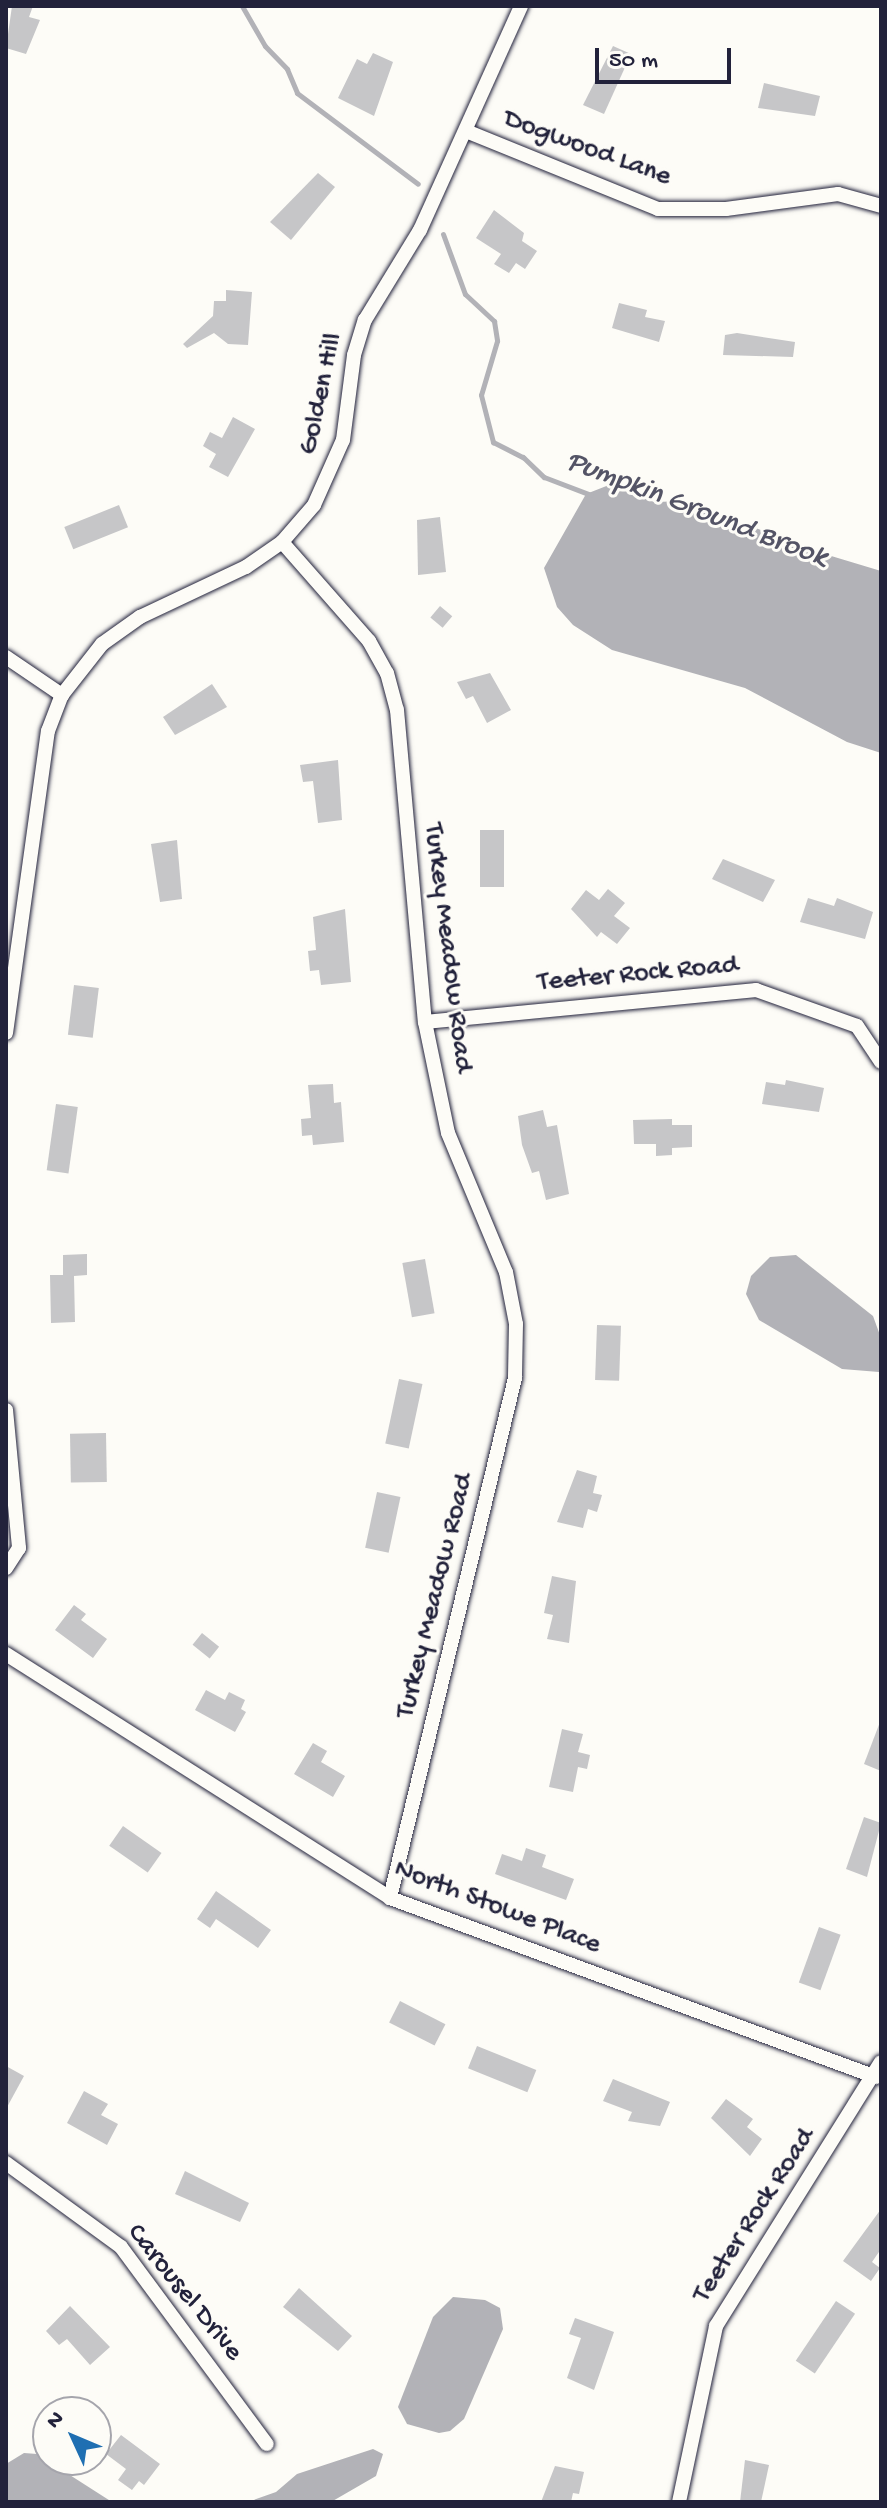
<!DOCTYPE html>
<html>
<head>
<meta charset="utf-8">
<style>
  body { margin:0 }
  #map { position:relative; width:887px; height:2508px; overflow:hidden; background:#fdfcf7; font-family:"Gochi Hand",sans-serif }
  div>[style] { position:absolute }
  [style*='--x'] { left:calc(var(--x)*1px); top:calc(var(--y)*1px); width:calc(var(--w)*1px); rotate:calc(var(--a)*1deg) }
  .water>* { inset:0; background:#b2b2b7 }
  .stream>* { height:5px; margin:-2.5px; padding:0 2.5px; transform-origin:2.5px; border-radius:2.5px; background:#b2b2b7 }
  .building>* { inset:0; background:#c6c6c8; transform-origin:0 0 }
  .roads { filter:drop-shadow(0 0 2px #22223b) drop-shadow(0 0 2px #22223b) }
  .street>* { height:14px; margin:-7px; padding:0 7px; transform-origin:7px; border-radius:7px; background:#fdfcf7 }
  span { translate:-50% -50%; white-space:nowrap; text-align:center; line-height:1.15; -webkit-text-stroke:6px #fdfcf7; paint-order:stroke }
  .street-label { font-size:28px; color:#22223b }
  .water-label { font-size:30px; color:#545466; font-style:italic }
  .frame { position:absolute; inset:0; border:8px solid #22223b; pointer-events:none }
  .north { position:absolute; left:32px; top:2396px; width:80px; height:80px; box-sizing:border-box; background:#fdfcf7; border:2px solid #a5a5ac; border-radius:50%; rotate:314deg; font-size:22px; font-weight:700; line-height:32px; text-align:center; color:#22223b }
  .north::after { content:''; display:block; margin:auto; width:28px; height:36px; background:#1f6fb2; clip-path:polygon(50% 0,100% 100%,50% 72%,0 100%) }
  .scale { position:absolute; left:595px; top:48px; width:136px; height:36px; box-sizing:border-box; border:4px solid #22223b; border-top:0; padding-left:10px; font-size:24px; line-height:28px; white-space:nowrap; color:#22223b; -webkit-text-stroke:6px #fdfcf7; paint-order:stroke }
</style>
</head>
<body>
<div id="map">
  <div class="water">
    <i style="clip-path:polygon(609px 485px,654px 502px,689px 501px,808px 549px,881px 571px,881px 753px,847px 742px,745px 688px,612px 650px,573px 625px,557px 607px,544px 568px,586px 494px)"></i>
    <i style="clip-path:polygon(796px 1255px,873px 1316px,881px 1338px,879px 1372px,842px 1369px,759px 1320px,746px 1294px,751px 1276px,770px 1257px)"></i>
    <i style="clip-path:polygon(453px 2297px,485px 2300px,500px 2308px,503px 2329px,464px 2419px,450px 2431px,439px 2433px,407px 2424px,398px 2407px,433px 2317px)"></i>
    <i style="clip-path:polygon(373px 2449px,383px 2454px,376px 2476px,331px 2502px,248px 2502px,276px 2492px,297px 2474px)"></i>
    <i style="clip-path:polygon(24px 2453px,37px 2454px,112px 2502px,6px 2502px,6px 2464px)"></i>
  </div>
  <div class="stream">
    <i style="--x:242;--y:6;--w:46;--a:60.1"></i>
    <i style="--x:265;--y:46;--w:32;--a:46"></i>
    <i style="--x:287;--y:69;--w:26;--a:67"></i>
    <i style="--x:297;--y:93;--w:151;--a:36.9"></i>
    <i style="--x:443;--y:234;--w:64;--a:69.9"></i>
    <i style="--x:465;--y:294;--w:40;--a:43"></i>
    <i style="--x:494;--y:321;--w:20;--a:81"></i>
    <i style="--x:497;--y:341;--w:56;--a:106.5"></i>
    <i style="--x:481;--y:395;--w:49;--a:75.7"></i>
    <i style="--x:493;--y:442;--w:34;--a:27"></i>
    <i style="--x:523;--y:457;--w:29;--a:44"></i>
    <i style="--x:544;--y:477;--w:50;--a:21"></i>
  </div>
  <div class="building">
    <i style="clip-path:polygon(12px 6px,33px 6px,29px 17px,40px 20px,26px 54px,6px 48px)"></i>
    <i style="clip-path:polygon(613px 46px,631px 54px,604px 114px,583px 105px)"></i>
    <i style="clip-path:polygon(373px 53px,393px 62px,374px 116px,338px 98px,357px 59px,367px 64px)"></i>
    <i style="clip-path:polygon(764px 83px,820px 96px,815px 116px,758px 108px)"></i>
    <i style="clip-path:polygon(318px 173px,335px 187px,291px 240px,270px 222px)"></i>
    <i style="clip-path:polygon(494px 210px,524px 233px,522px 241px,537px 251px,525px 269px,516px 263px,509px 273px,494px 264px,501px 254px,476px 238px)"></i>
    <i style="clip-path:polygon(226px 290px,252px 292px,248px 345px,228px 344px,214px 333px,187px 348px,183px 344px,213px 316px,214px 301px,226px 301px)"></i>
    <i style="clip-path:polygon(619px 303px,647px 310px,645px 317px,665px 321px,659px 342px,612px 328px)"></i>
    <i style="clip-path:polygon(737px 333px,795px 342px,793px 357px,723px 355px,725px 335px)"></i>
    <i style="clip-path:polygon(233px 417px,255px 429px,228px 477px,209px 467px,216px 454px,203px 446px,210px 432px,222px 438px)"></i>
    <i style="left:119px;top:505px;width:24px;height:59px;rotate:68deg"></i>
    <i style="clip-path:polygon(440px 517px,446px 572px,418px 575px,417px 520px)"></i>
    <i style="left:440px;top:606px;width:16px;height:15px;rotate:40deg"></i>
    <i style="clip-path:polygon(490px 673px,511px 710px,487px 723px,473px 696px,466px 699px,457px 682px)"></i>
    <i style="clip-path:polygon(212px 684px,227px 707px,175px 735px,163px 717px)"></i>
    <i style="clip-path:polygon(338px 760px,342px 820px,318px 823px,313px 781px,303px 782px,300px 765px)"></i>
    <i style="left:504px;top:830px;width:57px;height:24px;rotate:90deg"></i>
    <i style="clip-path:polygon(177px 840px,182px 899px,160px 902px,151px 844px)"></i>
    <i style="clip-path:polygon(723px 859px,775px 880px,763px 902px,712px 879px)"></i>
    <i style="clip-path:polygon(608px 889px,625px 903px,614px 916px,630px 928px,617px 944px,601px 932px,597px 937px,571px 909px,586px 890px,599px 900px)"></i>
    <i style="clip-path:polygon(808px 898px,834px 906px,837px 898px,873px 912px,865px 939px,800px 922px)"></i>
    <i style="clip-path:polygon(345px 909px,351px 982px,321px 985px,319px 970px,310px 971px,308px 951px,316px 950px,313px 917px)"></i>
    <i style="left:74px;top:985px;width:25px;height:50px;rotate:7deg"></i>
    <i style="clip-path:polygon(786px 1080px,824px 1088px,819px 1112px,762px 1104px,766px 1082px,785px 1085px)"></i>
    <i style="clip-path:polygon(333px 1084px,334px 1103px,341px 1102px,344px 1142px,313px 1145px,312px 1135px,302px 1136px,301px 1119px,311px 1118px,308px 1085px)"></i>
    <i style="left:56px;top:1104px;width:22px;height:67px;rotate:8deg"></i>
    <i style="clip-path:polygon(543px 1110px,547px 1127px,557px 1125px,569px 1194px,546px 1200px,539px 1171px,532px 1173px,522px 1145px,518px 1116px)"></i>
    <i style="clip-path:polygon(672px 1119px,672px 1125px,692px 1125px,692px 1147px,672px 1148px,672px 1155px,656px 1156px,656px 1144px,634px 1144px,633px 1120px)"></i>
    <i style="clip-path:polygon(87px 1254px,87px 1275px,74px 1276px,75px 1322px,51px 1323px,50px 1275px,63px 1275px,63px 1255px)"></i>
    <i style="left:425px;top:1259px;width:55px;height:23px;rotate:80deg"></i>
    <i style="left:597px;top:1325px;width:24px;height:55px;rotate:2deg"></i>
    <i style="left:399px;top:1379px;width:24px;height:66px;rotate:12deg"></i>
    <i style="left:106px;top:1433px;width:49px;height:36px;rotate:89deg"></i>
    <i style="clip-path:polygon(577px 1470px,597px 1476px,593px 1493px,602px 1495px,597px 1512px,588px 1509px,583px 1528px,557px 1522px)"></i>
    <i style="left:377px;top:1492px;width:24px;height:57px;rotate:12deg"></i>
    <i style="clip-path:polygon(552px 1576px,576px 1581px,569px 1643px,547px 1639px,553px 1615px,544px 1613px)"></i>
    <i style="clip-path:polygon(74px 1605px,86px 1614px,81px 1620px,107px 1639px,93px 1658px,55px 1630px)"></i>
    <i style="left:202px;top:1633px;width:22px;height:15px;rotate:39deg"></i>
    <i style="clip-path:polygon(206px 1690px,225px 1700px,229px 1692px,245px 1700px,241px 1709px,246px 1712px,235px 1732px,195px 1710px)"></i>
    <i style="clip-path:polygon(880px 1722px,881px 1722px,881px 1771px,864px 1764px)"></i>
    <i style="clip-path:polygon(562px 1729px,583px 1734px,578px 1752px,590px 1755px,587px 1769px,578px 1767px,573px 1792px,549px 1787px)"></i>
    <i style="clip-path:polygon(313px 1743px,327px 1751px,321px 1762px,345px 1776px,333px 1797px,294px 1774px)"></i>
    <i style="clip-path:polygon(864px 1817px,881px 1823px,867px 1877px,846px 1869px)"></i>
    <i style="left:123px;top:1826px;width:47px;height:24px;rotate:35deg"></i>
    <i style="clip-path:polygon(526px 1848px,546px 1855px,542px 1867px,574px 1879px,566px 1900px,495px 1874px,502px 1854px,522px 1861px)"></i>
    <i style="clip-path:polygon(216px 1891px,271px 1930px,258px 1948px,216px 1919px,210px 1928px,197px 1919px)"></i>
    <i style="left:819px;top:1927px;width:23px;height:59px;rotate:20deg"></i>
    <i style="left:400px;top:2001px;width:51px;height:24px;rotate:27deg"></i>
    <i style="left:477px;top:2046px;width:64px;height:24px;rotate:22deg"></i>
    <i style="clip-path:polygon(6px 2066px,24px 2076px,6px 2109px)"></i>
    <i style="clip-path:polygon(613px 2079px,670px 2102px,660px 2126px,628px 2121px,632px 2112px,603px 2101px)"></i>
    <i style="clip-path:polygon(84px 2091px,108px 2104px,101px 2115px,118px 2124px,107px 2145px,67px 2123px)"></i>
    <i style="clip-path:polygon(726px 2099px,753px 2119px,747px 2127px,762px 2139px,750px 2156px,711px 2118px)"></i>
    <i style="clip-path:polygon(185px 2171px,249px 2203px,240px 2222px,175px 2194px)"></i>
    <i style="clip-path:polygon(881px 2209px,881px 2249px,872px 2262px,880px 2268px,871px 2281px,843px 2261px)"></i>
    <i style="clip-path:polygon(299px 2288px,352px 2336px,338px 2351px,283px 2307px)"></i>
    <i style="left:836px;top:2301px;width:23px;height:72px;rotate:34deg"></i>
    <i style="clip-path:polygon(70px 2306px,110px 2347px,90px 2365px,67px 2339px,59px 2345px,46px 2331px)"></i>
    <i style="clip-path:polygon(575px 2318px,614px 2332px,594px 2390px,567px 2378px,581px 2338px,569px 2334px)"></i>
    <i style="clip-path:polygon(121px 2435px,160px 2464px,144px 2485px,139px 2481px,132px 2490px,118px 2480px,126px 2469px,106px 2454px)"></i>
    <i style="clip-path:polygon(745px 2460px,769px 2465px,761px 2502px,740px 2502px)"></i>
    <i style="clip-path:polygon(555px 2466px,584px 2472px,579px 2494px,573px 2493px,571px 2502px,541px 2502px)"></i>
  </div>
  <div class="roads">
    <div class="street">
      <i style="--x:466;--y:131;--w:207;--a:22.1"></i>
      <i style="--x:658;--y:209;--w:68;--a:0"></i>
      <i style="--x:726;--y:209;--w:113;--a:-7.6"></i>
      <i style="--x:838;--y:194;--w:45;--a:15.6"></i>
      <i style="--x:282;--y:542;--w:132;--a:48.7"></i>
      <i style="--x:369;--y:641;--w:37;--a:61"></i>
      <i style="--x:387;--y:673;--w:38;--a:75"></i>
      <i style="--x:397;--y:710;--w:313;--a:84.9"></i>
      <i style="--x:425;--y:1022;--w:113;--a:78.3"></i>
      <i style="--x:448;--y:1133;--w:151;--a:67.4"></i>
      <i style="--x:506;--y:1272;--w:53;--a:79.1"></i>
      <i style="--x:516;--y:1324;--w:54;--a:91.1"></i>
      <i style="--x:515;--y:1378;--w:535;--a:103.52"></i>
      <i style="--x:6;--y:657;--w:68;--a:34.2"></i>
      <i style="--x:425;--y:1022;--w:333;--a:-5.5"></i>
      <i style="--x:756;--y:990;--w:107;--a:19.6"></i>
      <i style="--x:857;--y:1026;--w:43;--a:56.3"></i>
      <i style="--x:6;--y:1033;--w:305;--a:-82.1"></i>
      <i style="--x:48;--y:731;--w:39;--a:-69"></i>
      <i style="--x:62;--y:695;--w:65;--a:-51.9"></i>
      <i style="--x:102;--y:644;--w:47;--a:-35.4"></i>
      <i style="--x:140;--y:617;--w:117;--a:-25.3"></i>
      <i style="--x:246;--y:567;--w:44;--a:-34.8"></i>
      <i style="--x:282;--y:542;--w:49;--a:-49.1"></i>
      <i style="--x:314;--y:505;--w:71;--a:-66"></i>
      <i style="--x:343;--y:440;--w:86;--a:-82.6"></i>
      <i style="--x:354;--y:355;--w:37;--a:-73"></i>
      <i style="--x:365;--y:320;--w:105;--a:-58.6"></i>
      <i style="--x:420;--y:230;--w:246;--a:-65.7"></i>
      <i style="--x:6;--y:1410;--w:139;--a:84.6"></i>
      <i style="--x:19;--y:1548;--w:24;--a:123"></i>
      <i style="--x:6;--y:1654;--w:455;--a:32.4"></i>
      <i style="--x:390;--y:1898;--w:518;--a:20.22"></i>
      <i style="--x:6;--y:2163;--w:142;--a:36.1"></i>
      <i style="--x:121;--y:2247;--w:245;--a:53.5"></i>
      <i style="--x:679;--y:2502;--w:180;--a:-78.1"></i>
      <i style="--x:716;--y:2326;--w:311;--a:-58"></i>
    </div>
  </div>
  <div class="street-label">
    <span style="left:587px;top:149px;rotate:20deg">Dogwood Lane</span>
    <span style="left:322px;top:394px;rotate:-78deg">Golden Hill</span>
    <span style="left:447px;top:948px;rotate:83deg">Turkey Meadow Road</span>
    <span style="left:638px;top:975px;rotate:-5deg">Teeter Rock Road</span>
    <span style="left:436px;top:1596px;rotate:-76deg">Turkey Meadow Road</span>
    <span style="left:497px;top:1908px;rotate:21deg">North Stowe Place</span>
    <span style="left:755px;top:2216px;rotate:-57deg">Teeter Rock Road</span>
    <span style="left:184px;top:2293px;rotate:51deg">Carousel Drive</span>
  </div>
  <div class="water-label">
    <span style="left:696px;top:511px;rotate:21deg">Pumpkin Ground Brook</span>
  </div>
  <div class="frame"></div>
  <div class="north">N</div>
  <div class="scale">50 m</div>
</div>
</body>
</html>
